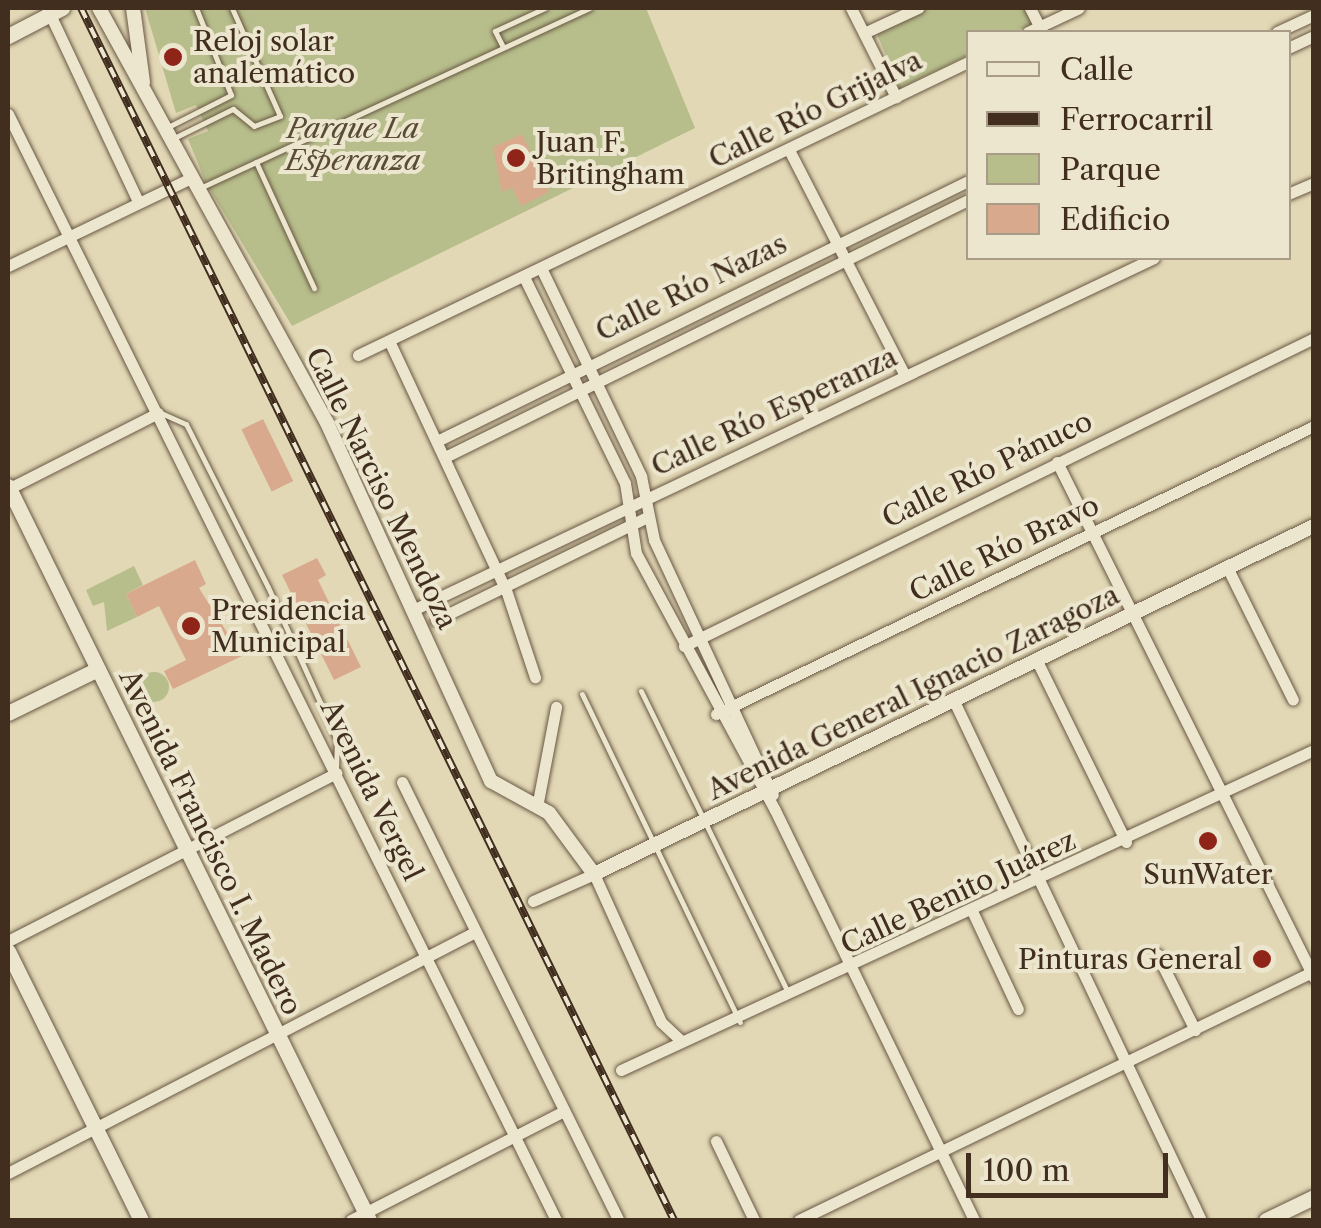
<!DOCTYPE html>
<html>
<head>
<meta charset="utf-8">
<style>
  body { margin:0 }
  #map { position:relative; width:1321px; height:1228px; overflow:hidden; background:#e2d8b5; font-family:"Libre Caslon Text",serif }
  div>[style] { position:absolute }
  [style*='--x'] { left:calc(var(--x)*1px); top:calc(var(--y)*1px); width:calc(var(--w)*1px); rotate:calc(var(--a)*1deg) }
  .green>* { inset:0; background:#b7be8b }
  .round { border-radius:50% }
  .building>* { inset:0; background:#d8a98c; transform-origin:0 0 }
  .roads { filter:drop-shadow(0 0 2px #695844) drop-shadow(0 0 2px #695844) }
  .service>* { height:5px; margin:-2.5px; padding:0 2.5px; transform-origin:2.5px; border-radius:2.5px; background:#ece6cf }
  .minor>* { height:11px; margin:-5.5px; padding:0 5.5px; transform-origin:5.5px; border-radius:5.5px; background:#ece6cf }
  .tertiary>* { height:14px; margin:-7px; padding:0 7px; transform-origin:7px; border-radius:7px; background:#ece6cf }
  .secondary>* { height:15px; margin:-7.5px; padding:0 7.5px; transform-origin:7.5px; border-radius:7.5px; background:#ece6cf }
  .rail>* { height:8px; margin-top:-4px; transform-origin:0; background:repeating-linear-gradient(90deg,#ece6cf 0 11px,#412e1e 0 22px); box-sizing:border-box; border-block:2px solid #412e1e }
  .dots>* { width:28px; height:28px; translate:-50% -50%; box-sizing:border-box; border:5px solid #ece6cf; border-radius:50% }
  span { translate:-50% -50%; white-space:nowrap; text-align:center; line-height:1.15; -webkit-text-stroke:8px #ece6cf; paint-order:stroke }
  .poi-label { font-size:28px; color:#412e1e }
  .left { translate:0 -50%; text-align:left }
  .right { translate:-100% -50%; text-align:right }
  .street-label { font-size:28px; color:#412e1e }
  .park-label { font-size:28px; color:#594b34; font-style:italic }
  .frame { position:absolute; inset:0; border:10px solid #412e1e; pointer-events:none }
  .legend { position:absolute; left:966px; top:30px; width:325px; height:230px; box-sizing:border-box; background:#ece6cf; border:2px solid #a89c88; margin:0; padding:12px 18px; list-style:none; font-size:30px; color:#412e1e }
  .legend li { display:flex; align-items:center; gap:20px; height:50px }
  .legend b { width:50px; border:2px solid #a89c88 }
  .scale { position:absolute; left:966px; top:1153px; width:202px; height:45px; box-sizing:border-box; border:5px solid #412e1e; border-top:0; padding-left:12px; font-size:30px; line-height:35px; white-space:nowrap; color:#412e1e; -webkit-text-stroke:8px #ece6cf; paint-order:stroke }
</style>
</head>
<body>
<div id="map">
  <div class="green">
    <i style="clip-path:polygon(145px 8px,646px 8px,695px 128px,292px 326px,206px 183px,188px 139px,208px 131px,196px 105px,176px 113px)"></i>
    <i style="clip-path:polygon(927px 8px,1029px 8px,1036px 22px,1015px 32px,968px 32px,968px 55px,900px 88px,876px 32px)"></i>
    <i style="clip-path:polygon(134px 566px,143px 585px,126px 594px,137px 617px,107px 631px,104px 602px,93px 606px,86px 590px)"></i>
    <i class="round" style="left:139px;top:672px;width:30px;height:30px"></i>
  </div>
  <div class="building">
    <i style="clip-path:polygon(522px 134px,549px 192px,521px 206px,512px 187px,502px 192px,493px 147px)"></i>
    <i style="left:263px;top:419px;width:69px;height:24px;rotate:64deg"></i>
    <i style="clip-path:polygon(317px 558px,326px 575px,318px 580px,361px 667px,334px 680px,282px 575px)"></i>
    <i style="clip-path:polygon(195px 560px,206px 584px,199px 588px,242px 656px,173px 689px,164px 671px,186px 660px,159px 606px,137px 617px,126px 594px)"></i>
  </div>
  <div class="roads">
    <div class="service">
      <i style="--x:503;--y:47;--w:18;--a:-117"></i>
      <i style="--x:495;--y:31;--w:55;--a:-24.7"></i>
      <i style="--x:166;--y:128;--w:73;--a:-26.9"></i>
      <i style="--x:231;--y:95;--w:94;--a:-111.9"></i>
      <i style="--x:174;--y:138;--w:66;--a:-26.2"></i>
      <i style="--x:233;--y:109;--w:27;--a:39"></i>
      <i style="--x:254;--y:126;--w:28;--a:-21"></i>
      <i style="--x:280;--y:116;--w:118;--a:-114"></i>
      <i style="--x:256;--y:162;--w:139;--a:65.3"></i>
      <i style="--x:200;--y:188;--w:429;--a:-24.8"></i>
      <i style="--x:161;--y:413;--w:27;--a:24"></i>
      <i style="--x:186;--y:424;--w:182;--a:63.3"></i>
      <i style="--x:268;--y:587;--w:168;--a:65.7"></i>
      <i style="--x:337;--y:740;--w:30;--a:92"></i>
      <i style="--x:641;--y:691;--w:333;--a:64"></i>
      <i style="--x:582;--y:694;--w:364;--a:64.3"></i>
    </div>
    <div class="minor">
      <i style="--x:47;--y:8;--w:213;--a:64.8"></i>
      <i style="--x:851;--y:8;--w:100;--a:63.2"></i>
      <i style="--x:1030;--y:8;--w:27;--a:63"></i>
      <i style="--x:1028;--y:32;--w:56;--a:-25.2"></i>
      <i style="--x:1277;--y:32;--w:41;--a:-24.7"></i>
      <i style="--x:864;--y:33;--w:60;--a:-24.8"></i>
      <i style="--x:1288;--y:48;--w:29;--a:-25"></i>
      <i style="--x:8;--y:114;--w:1234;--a:63.64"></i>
      <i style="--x:789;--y:150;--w:254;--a:62.8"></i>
      <i style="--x:1288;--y:194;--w:28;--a:-23"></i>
      <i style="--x:8;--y:266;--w:203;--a:-25.7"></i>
      <i style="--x:542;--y:270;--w:229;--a:64.3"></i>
      <i style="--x:641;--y:476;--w:65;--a:78.5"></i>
      <i style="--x:654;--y:540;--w:281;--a:65"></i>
      <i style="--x:525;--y:279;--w:227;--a:63.9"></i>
      <i style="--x:625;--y:483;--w:71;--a:81.1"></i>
      <i style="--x:636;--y:553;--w:292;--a:61.6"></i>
      <i style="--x:775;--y:810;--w:456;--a:64.1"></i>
      <i style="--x:391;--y:345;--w:271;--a:64.9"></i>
      <i style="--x:506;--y:590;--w:92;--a:71.6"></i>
      <i style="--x:358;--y:355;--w:677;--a:-25.66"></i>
      <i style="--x:437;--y:441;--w:591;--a:-26.09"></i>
      <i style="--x:445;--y:457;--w:583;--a:-26.17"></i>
      <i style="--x:1057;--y:462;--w:576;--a:63.52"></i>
      <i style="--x:8;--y:489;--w:168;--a:-26.9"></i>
      <i style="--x:1227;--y:567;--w:148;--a:63.6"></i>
      <i style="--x:415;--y:609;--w:818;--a:-25.41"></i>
      <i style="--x:436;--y:620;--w:235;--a:-26"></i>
      <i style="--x:684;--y:646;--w:701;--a:-26.05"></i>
      <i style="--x:1036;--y:659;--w:204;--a:63.8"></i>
      <i style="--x:953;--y:699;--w:577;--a:64.55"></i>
      <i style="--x:716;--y:714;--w:664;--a:-25.72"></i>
      <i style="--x:402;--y:782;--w:488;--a:63.7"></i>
      <i style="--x:537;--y:807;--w:102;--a:-79.2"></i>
      <i style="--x:533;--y:901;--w:67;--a:-23.9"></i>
      <i style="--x:594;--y:874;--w:162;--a:65.6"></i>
      <i style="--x:661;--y:1022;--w:26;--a:43"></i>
      <i style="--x:973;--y:913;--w:106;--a:64.9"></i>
      <i style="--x:8;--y:941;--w:369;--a:-27.1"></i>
      <i style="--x:1157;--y:954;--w:85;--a:63.4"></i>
      <i style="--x:621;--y:1070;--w:763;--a:-24.79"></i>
      <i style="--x:716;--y:1141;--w:88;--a:64.3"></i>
      <i style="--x:8;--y:1173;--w:526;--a:-27.3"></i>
      <i style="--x:351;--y:1220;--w:239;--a:-27.1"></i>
      <i style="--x:799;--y:1220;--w:572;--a:-25.8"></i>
    </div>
    <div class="tertiary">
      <i style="--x:99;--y:8;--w:474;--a:61.2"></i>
      <i style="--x:327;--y:423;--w:394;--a:65.4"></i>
      <i style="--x:491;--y:781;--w:66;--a:28.9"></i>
      <i style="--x:549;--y:813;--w:76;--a:53.6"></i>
      <i style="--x:594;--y:874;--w:800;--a:-25.8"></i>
      <i style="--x:133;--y:8;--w:75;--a:82.3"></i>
    </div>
    <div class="secondary">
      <i style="--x:8;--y:36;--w:61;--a:-27.4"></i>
      <i style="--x:8;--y:486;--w:818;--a:63.81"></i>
      <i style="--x:8;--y:713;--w:100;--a:-26.1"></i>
      <i style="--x:8;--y:951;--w:300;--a:63.7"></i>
      <i style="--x:1266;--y:1220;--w:53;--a:-25.6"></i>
    </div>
  </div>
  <div class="rail">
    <i style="--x:81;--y:8;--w:1349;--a:63.93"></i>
  </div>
  <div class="dots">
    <i style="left:173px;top:57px;background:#8f2418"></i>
    <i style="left:516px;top:158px;background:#8f2418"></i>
    <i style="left:191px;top:626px;background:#8f2418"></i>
    <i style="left:1208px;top:841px;background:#8f2418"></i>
    <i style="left:1262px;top:959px;background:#8f2418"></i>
  </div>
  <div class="poi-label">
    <span class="left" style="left:193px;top:57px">Reloj solar<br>analemático</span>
    <span class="left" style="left:536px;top:158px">Juan F.<br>Britingham</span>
    <span class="left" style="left:211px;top:626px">Presidencia<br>Municipal</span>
    <span style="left:1208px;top:874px">SunWater</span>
    <span class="right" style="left:1242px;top:959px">Pinturas General</span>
  </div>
  <div class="street-label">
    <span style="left:815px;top:109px;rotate:-26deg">Calle Río Grijalva</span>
    <span style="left:691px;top:287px;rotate:-26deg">Calle Río Nazas</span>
    <span style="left:774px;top:411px;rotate:-25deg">Calle Río Esperanza</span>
    <span style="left:987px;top:469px;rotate:-26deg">Calle Río Pánuco</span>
    <span style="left:382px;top:488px;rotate:64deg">Calle Narciso Mendoza</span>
    <span style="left:1004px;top:548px;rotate:-26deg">Calle Río Bravo</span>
    <span style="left:913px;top:692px;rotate:-26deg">Avenida General Ignacio Zaragoza</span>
    <span style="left:372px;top:790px;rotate:64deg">Avenida Vergel</span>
    <span style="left:211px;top:842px;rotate:64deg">Avenida Francisco I. Madero</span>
    <span style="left:958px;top:892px;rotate:-25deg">Calle Benito Juárez</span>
  </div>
  <div class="park-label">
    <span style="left:353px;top:144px">Parque La<br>Esperanza</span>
  </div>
  <div class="frame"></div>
  <ul class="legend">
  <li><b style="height:12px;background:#ece6cf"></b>Calle</li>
  <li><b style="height:12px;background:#412e1e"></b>Ferrocarril</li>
  <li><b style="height:28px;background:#b7be8b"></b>Parque</li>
  <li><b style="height:28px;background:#d8a98c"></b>Edificio</li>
  </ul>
  <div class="scale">100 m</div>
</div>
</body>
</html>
